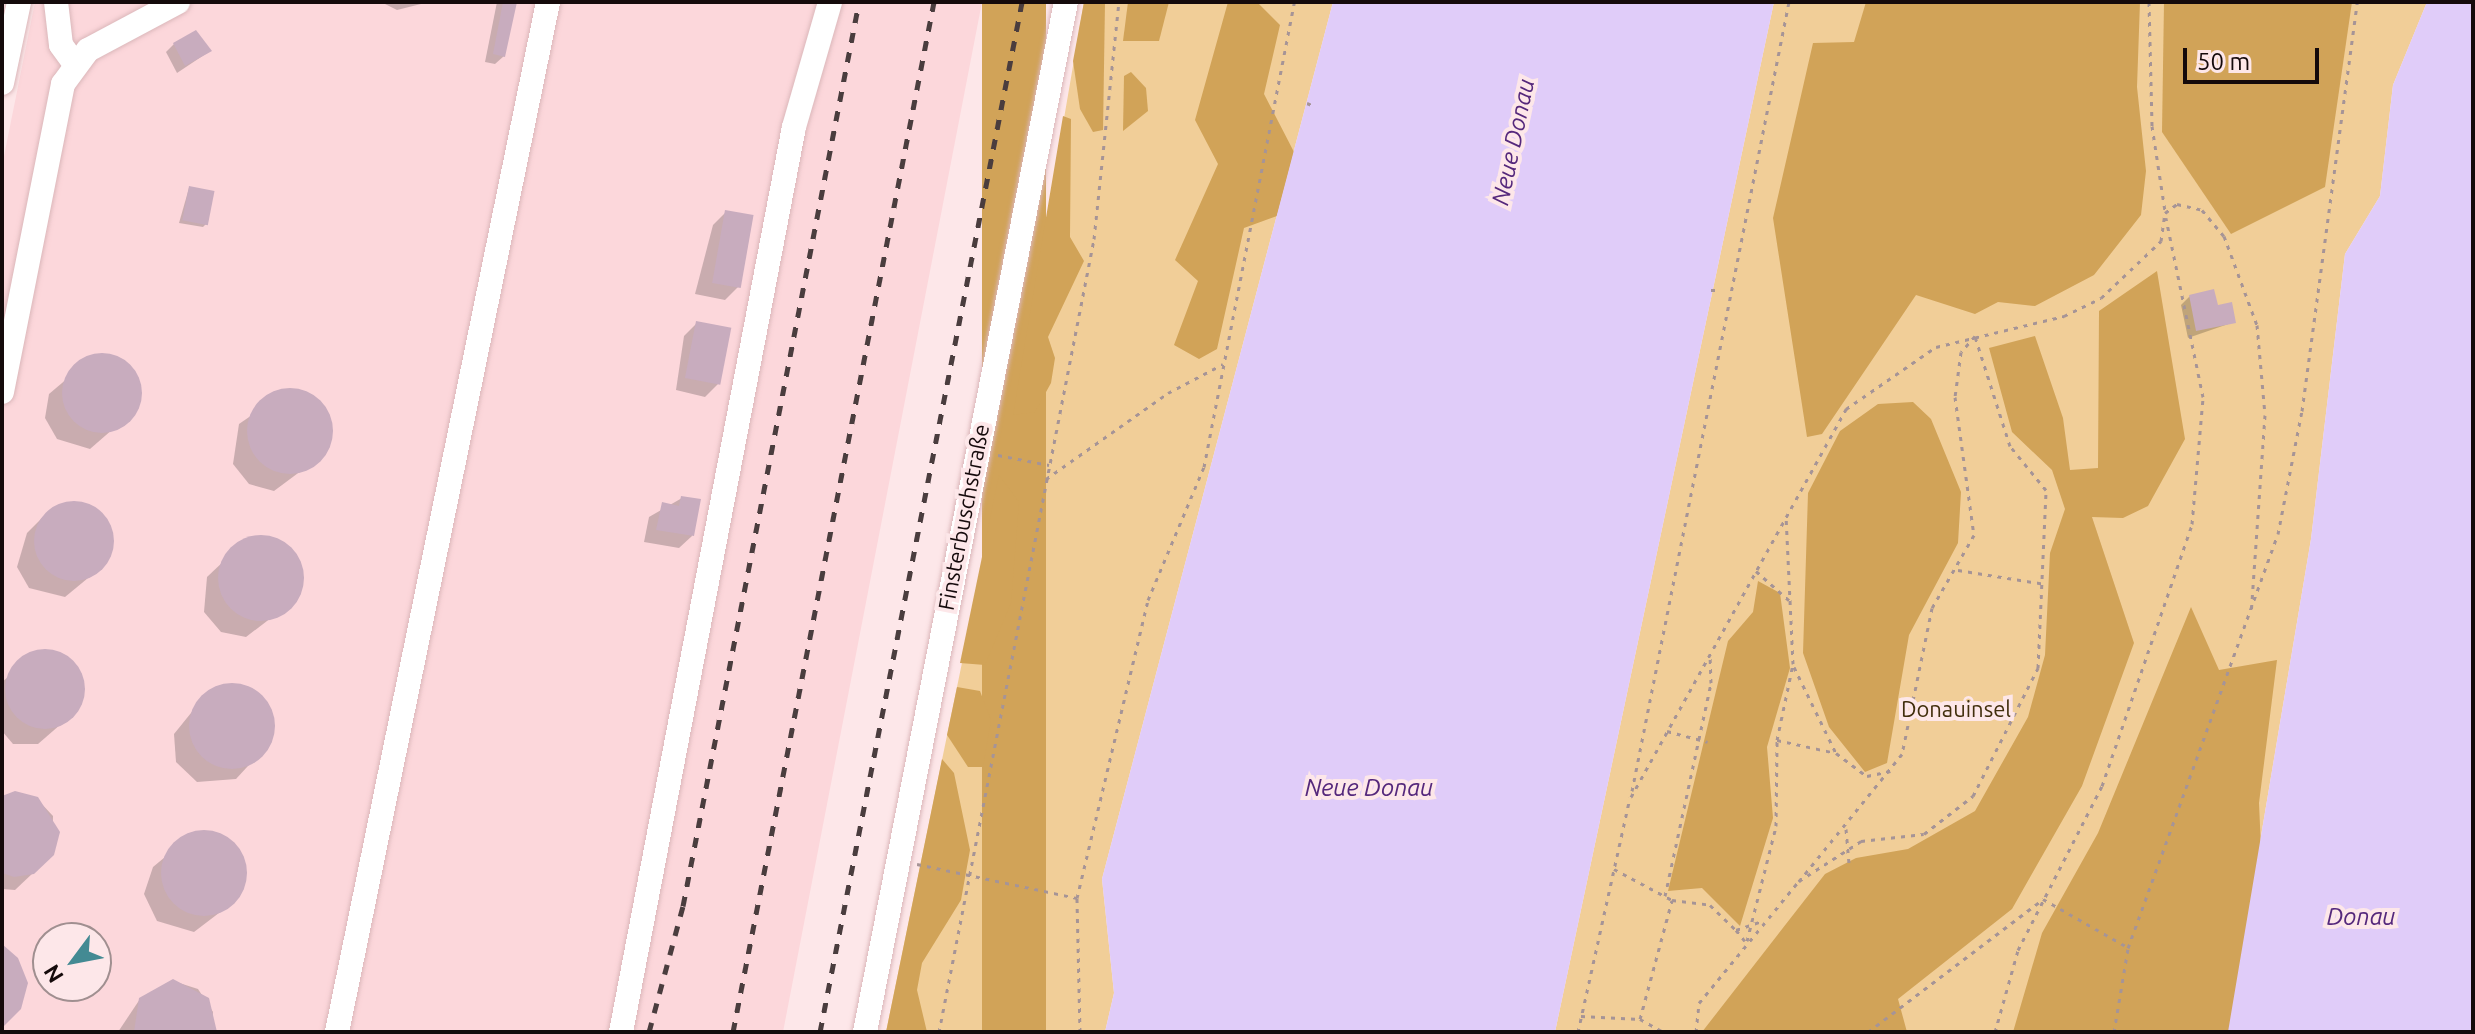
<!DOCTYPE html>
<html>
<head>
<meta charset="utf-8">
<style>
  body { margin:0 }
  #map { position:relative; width:2475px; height:1034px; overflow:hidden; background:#fde7e9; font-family:Ubuntu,sans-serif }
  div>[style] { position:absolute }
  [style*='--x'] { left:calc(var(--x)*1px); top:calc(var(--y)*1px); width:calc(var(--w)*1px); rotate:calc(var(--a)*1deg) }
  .built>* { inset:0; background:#fcd7db }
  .green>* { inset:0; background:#f1ce98 }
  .forest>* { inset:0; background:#d1a358; transform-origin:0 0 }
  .water>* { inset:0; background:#e0ccf9 }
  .shadow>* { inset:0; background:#0003 }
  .building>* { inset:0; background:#c8acbe; transform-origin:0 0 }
  .round { border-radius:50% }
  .path>* { height:3px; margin-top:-1.5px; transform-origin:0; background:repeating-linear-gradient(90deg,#a69496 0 4px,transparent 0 10px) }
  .roads { filter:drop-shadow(0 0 2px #dbb7ba) drop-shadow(0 0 2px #dbb7ba) }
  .minor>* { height:24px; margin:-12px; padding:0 12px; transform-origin:12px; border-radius:12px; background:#fff }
  .rail>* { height:5px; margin-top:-2.5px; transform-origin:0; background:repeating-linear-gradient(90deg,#4a3d3e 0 10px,transparent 0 20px) }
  span { translate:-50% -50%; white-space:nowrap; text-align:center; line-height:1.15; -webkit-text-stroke:8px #fde7e9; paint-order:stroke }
  .street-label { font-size:22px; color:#150a0b }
  .park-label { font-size:22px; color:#412e0c }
  .water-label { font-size:24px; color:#55287c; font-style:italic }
  .frame { position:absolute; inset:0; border:4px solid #150a0b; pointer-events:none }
  .north { position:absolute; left:32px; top:922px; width:80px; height:80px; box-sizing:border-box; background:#fde7e9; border:2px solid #a08f90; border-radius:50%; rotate:238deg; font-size:22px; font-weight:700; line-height:32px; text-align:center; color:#150a0b }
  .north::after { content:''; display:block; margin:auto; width:28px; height:36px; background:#438a93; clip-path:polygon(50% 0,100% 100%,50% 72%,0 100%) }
  .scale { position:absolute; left:2183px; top:48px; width:136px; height:36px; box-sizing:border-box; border:4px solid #150a0b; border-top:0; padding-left:10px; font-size:24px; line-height:28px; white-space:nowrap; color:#150a0b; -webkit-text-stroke:6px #fde7e9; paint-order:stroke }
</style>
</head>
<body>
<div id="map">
  <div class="built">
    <i style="clip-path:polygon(evenodd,35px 2px,982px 2px,783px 1032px,2px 1032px,2px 166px,35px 2px,48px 938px,96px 938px,96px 986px,48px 986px,48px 938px)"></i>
  </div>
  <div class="green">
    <i style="clip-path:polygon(1084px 2px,1333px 2px,1102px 879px,1114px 993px,1105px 1032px,886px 1032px,1013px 415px)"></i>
    <i style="clip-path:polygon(1774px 2px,2427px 2px,2393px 85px,2380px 196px,2345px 254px,2311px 539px,2228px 1032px,1555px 1032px)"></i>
  </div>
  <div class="forest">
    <i style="left:982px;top:2px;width:64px;height:1049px"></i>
    <i style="clip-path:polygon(1084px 2px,1105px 2px,1103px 130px,1093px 132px,1080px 109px,1073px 61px)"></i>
    <i style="clip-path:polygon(1128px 2px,1169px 2px,1159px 41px,1123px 41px)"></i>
    <i style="clip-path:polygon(1228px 2px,1257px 2px,1280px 25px,1264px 94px,1294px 152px,1277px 216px,1244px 228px,1217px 349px,1199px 359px,1174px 345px,1198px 281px,1175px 260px,1218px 164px,1195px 120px)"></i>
    <i style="clip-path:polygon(1866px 2px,2140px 2px,2137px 87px,2146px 171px,2141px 215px,2094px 275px,2035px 306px,1998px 302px,1975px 314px,1916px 295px,1822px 434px,1807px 437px,1773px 218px,1813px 43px,1854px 42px)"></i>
    <i style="clip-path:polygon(2164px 2px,2352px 2px,2325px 187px,2231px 234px,2162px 132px)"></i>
    <i style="clip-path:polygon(1131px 72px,1146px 88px,1148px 111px,1123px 131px,1124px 76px)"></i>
    <i style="clip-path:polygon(1063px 116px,1071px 119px,1070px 237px,1084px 261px,1048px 337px,1055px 358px,1051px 383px,1035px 412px,1013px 415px)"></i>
    <i style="clip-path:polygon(2157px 271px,2185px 439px,2148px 506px,2123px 518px,2092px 517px,2134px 643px,2082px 786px,2012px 909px,1898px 999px,1907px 1032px,1702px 1032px,1825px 874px,1856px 858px,1908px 849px,1975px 811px,2028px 717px,2045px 655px,2050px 553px,2065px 509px,2052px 470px,2012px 432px,1989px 348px,2035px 336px,2063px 418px,2070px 470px,2098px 468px,2099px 311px)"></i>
    <i style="clip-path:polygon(1913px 402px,1931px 419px,1961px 492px,1958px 543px,1909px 635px,1887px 763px,1865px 772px,1829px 727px,1803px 653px,1808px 493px,1840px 431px,1878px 404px)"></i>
    <i style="clip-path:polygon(999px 475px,1019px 502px,1011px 603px,985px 665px,960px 663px)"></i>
    <i style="clip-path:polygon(1758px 581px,1780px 593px,1790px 668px,1767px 747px,1773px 818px,1740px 926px,1702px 888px,1668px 891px,1728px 641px,1753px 612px)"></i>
    <i style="clip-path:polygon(2191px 607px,2219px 670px,2277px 660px,2259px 803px,2261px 848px,2230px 1032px,2013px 1032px,2042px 933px,2098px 833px)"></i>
    <i style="clip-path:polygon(957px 687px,980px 691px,991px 720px,983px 767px,968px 767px,947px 735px)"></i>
    <i style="clip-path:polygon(942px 759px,954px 773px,970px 850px,961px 900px,922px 963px,917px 990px,927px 1032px,886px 1032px)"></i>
  </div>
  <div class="water">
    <i style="clip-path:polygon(1333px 2px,1774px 2px,1555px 1032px,1105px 1032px,1114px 993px,1102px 879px)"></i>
    <i style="clip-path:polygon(2427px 2px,2473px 2px,2473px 1032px,2228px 1032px,2311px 539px,2345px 254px,2380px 196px,2393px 85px)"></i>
  </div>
  <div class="shadow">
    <i style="clip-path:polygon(381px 2px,429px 2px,397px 10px)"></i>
    <i style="clip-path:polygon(497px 2px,513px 2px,504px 56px,495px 64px,485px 62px)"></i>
    <i style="clip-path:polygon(174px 44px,210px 51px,177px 73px,166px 52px)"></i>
    <i style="clip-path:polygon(189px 188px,206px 224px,203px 227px,179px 223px)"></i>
    <i style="clip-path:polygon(726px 212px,738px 287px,725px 300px,695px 294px,713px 225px)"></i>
    <i style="clip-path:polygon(2190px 296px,2216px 308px,2234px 322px,2188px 338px,2181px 305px)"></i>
    <i style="clip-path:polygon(697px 323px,718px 384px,705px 397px,676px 390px,684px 336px)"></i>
    <i style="clip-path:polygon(95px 355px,128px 365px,139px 386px,136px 409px,90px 449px,57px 439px,45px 418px,49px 394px)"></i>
    <i style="clip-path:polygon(288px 390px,314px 397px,331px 429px,325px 453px,274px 491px,249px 484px,233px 464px,239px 424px)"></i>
    <i style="clip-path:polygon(682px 498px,692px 536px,679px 548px,644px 542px,649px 517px)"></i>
    <i style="clip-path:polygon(79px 503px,101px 514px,112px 538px,105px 564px,65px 597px,29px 588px,17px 567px,27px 533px,45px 515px)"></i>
    <i style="clip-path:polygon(245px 541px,281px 542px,298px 561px,297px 598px,246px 637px,221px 632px,204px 612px,207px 577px)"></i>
    <i style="clip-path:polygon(39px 652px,63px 656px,80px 674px,76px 711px,38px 744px,13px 744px,2px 731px,2px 682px)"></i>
    <i style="clip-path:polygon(234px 684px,267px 703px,271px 741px,236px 779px,197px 782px,176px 762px,174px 734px,208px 692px)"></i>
    <i style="clip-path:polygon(2px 798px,37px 799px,53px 816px,52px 855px,15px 890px,2px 889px)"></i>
    <i style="clip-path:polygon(194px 833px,230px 841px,245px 866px,236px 900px,194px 932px,157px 921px,144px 894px,153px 867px)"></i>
    <i style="clip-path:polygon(173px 981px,198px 989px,213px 1012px,211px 1032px,118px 1032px,140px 999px)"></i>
  </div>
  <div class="building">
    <i style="clip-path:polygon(503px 2px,517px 2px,505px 57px,493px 54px)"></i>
    <i style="clip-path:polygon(196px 30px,212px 51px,185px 66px,173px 43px)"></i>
    <i style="left:189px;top:186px;width:26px;height:35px;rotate:11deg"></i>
    <i style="left:725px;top:210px;width:29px;height:74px;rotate:10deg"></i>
    <i style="clip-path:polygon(2214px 289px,2218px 305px,2232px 302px,2236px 323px,2196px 331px,2189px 295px)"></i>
    <i style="left:696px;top:321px;width:36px;height:58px;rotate:11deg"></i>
    <i class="round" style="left:62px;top:353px;width:80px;height:80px"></i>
    <i class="round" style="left:247px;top:388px;width:86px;height:86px"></i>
    <i style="clip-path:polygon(681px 496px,701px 499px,694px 536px,656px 530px,662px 502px,679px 506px)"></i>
    <i class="round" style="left:34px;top:501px;width:80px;height:80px"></i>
    <i class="round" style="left:218px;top:535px;width:86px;height:86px"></i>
    <i class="round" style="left:5px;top:649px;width:80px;height:80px"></i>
    <i class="round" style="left:189px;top:683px;width:86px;height:86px"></i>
    <i style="clip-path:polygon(15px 791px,38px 797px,60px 832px,54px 855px,34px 874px,14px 877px,2px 873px,2px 796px)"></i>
    <i class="round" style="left:161px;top:830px;width:86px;height:86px"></i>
    <i style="clip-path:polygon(2px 944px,18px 958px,28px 983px,21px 1009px,2px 1028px)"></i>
    <i style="clip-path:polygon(173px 979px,209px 998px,217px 1032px,134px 1032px,139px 998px)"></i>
  </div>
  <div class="path">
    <i style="--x:2149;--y:2;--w:124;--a:88.6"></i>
    <i style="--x:2152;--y:126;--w:86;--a:81.3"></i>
    <i style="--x:1307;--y:103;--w:8;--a:23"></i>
    <i style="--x:1711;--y:290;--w:7;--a:0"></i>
    <i style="--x:998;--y:455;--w:52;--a:11.1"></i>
    <i style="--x:1046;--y:479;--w:149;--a:-35.2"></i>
    <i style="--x:1168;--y:393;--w:62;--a:-27.8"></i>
    <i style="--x:1958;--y:570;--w:88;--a:9.1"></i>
    <i style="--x:1756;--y:571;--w:45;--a:41.4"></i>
    <i style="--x:1794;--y:667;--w:96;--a:64"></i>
    <i style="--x:1667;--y:731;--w:42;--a:15"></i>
    <i style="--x:1777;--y:740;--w:60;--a:12.4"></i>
    <i style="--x:1836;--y:753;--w:39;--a:37"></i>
    <i style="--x:1867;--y:776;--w:24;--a:-12"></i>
    <i style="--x:1632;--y:791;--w:804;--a:-78.75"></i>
    <i style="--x:1631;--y:797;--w:444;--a:-61"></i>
    <i style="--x:1846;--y:409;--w:109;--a:-34.6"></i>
    <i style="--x:1936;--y:347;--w:132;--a:-13.6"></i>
    <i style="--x:2064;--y:316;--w:41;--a:-25.9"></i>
    <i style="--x:2101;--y:298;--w:83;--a:-43.5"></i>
    <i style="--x:2161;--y:241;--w:28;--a:-82"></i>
    <i style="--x:2165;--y:213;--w:15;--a:-37"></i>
    <i style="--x:2177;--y:204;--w:26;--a:13"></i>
    <i style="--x:2202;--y:210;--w:34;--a:50"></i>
    <i style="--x:2224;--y:236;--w:95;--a:69.7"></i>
    <i style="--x:2257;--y:325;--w:90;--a:84.9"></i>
    <i style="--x:2265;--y:415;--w:200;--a:94"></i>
    <i style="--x:1846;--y:829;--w:36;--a:85"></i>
    <i style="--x:917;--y:864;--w:164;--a:12"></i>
    <i style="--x:1614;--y:869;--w:66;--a:28.1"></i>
    <i style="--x:1672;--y:900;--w:38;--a:7"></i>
    <i style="--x:1710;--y:905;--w:36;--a:44"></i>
    <i style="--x:1736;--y:930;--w:28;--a:-19"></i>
    <i style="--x:1665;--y:896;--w:218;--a:-77.8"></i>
    <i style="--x:1711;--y:683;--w:29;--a:-92"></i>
    <i style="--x:1736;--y:930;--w:14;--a:51"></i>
    <i style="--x:1747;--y:941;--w:119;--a:-75.8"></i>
    <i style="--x:1776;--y:826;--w:86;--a:-89.3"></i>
    <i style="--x:1777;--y:740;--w:78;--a:-78.1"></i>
    <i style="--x:1793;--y:664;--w:148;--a:-92.7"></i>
    <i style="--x:1581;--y:1016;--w:59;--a:2.9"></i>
    <i style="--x:1640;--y:1019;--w:123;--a:-74.9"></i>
    <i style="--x:1640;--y:1019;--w:26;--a:29"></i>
    <i style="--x:939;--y:1032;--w:808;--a:-78.94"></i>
    <i style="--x:1094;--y:239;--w:238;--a:-84"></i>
    <i style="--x:1080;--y:1032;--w:134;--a:-91.3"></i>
    <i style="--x:1077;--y:898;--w:306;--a:-76.6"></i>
    <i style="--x:1148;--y:600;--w:144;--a:-67.2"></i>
    <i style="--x:1204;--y:467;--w:474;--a:-79"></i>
    <i style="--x:1578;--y:1032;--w:240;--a:-77.5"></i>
    <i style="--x:1696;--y:1032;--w:29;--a:-84"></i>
    <i style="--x:1699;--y:1003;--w:158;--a:-50.7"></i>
    <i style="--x:1799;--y:881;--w:74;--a:-32.8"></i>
    <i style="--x:1861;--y:841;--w:63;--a:-6.3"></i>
    <i style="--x:1924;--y:834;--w:62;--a:-37.8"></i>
    <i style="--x:1973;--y:796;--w:144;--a:-63.1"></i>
    <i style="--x:2038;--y:668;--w:178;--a:-87.4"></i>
    <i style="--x:2046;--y:490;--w:57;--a:-129.3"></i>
    <i style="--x:2010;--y:446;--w:115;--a:-107.7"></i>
    <i style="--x:1975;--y:336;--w:21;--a:131"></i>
    <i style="--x:1961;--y:352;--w:45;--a:97.6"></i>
    <i style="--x:1955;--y:397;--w:139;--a:82.2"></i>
    <i style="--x:1974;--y:535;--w:84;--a:119.9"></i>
    <i style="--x:1932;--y:608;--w:149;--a:101.6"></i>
    <i style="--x:1902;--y:754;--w:164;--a:129"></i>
    <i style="--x:1868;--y:1032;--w:220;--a:-37.2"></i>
    <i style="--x:2043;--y:899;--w:97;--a:29.7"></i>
    <i style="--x:1995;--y:1032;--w:85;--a:-74.3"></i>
    <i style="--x:2018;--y:950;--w:184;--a:-62.9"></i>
    <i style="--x:2102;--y:786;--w:277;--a:-71"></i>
    <i style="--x:2192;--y:524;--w:127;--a:-85"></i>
    <i style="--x:2203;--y:397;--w:183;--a:-101.7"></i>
    <i style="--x:2114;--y:1032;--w:85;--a:-80.5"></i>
    <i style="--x:2128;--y:948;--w:440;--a:-70.1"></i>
    <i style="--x:2278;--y:534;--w:125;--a:-79"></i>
    <i style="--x:2302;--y:411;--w:413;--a:-82.3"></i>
  </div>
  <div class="roads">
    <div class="minor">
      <i style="--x:56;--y:2;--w:43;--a:83.4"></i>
      <i style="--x:61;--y:45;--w:22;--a:54"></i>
      <i style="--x:2;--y:83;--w:83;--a:-78.1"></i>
      <i style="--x:2;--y:392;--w:314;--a:-78.8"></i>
      <i style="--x:63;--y:84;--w:42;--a:-53.7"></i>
      <i style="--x:88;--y:50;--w:102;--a:-28.1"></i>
      <i style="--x:337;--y:1032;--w:1051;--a:-78.42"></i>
      <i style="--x:621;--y:1032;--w:921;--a:-79.18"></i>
      <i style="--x:794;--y:127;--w:130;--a:-73.9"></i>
      <i style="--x:865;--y:1032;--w:1049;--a:-78.96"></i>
    </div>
  </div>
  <div class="rail">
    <i style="--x:649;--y:1032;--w:131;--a:-74.9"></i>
    <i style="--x:683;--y:906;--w:921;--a:-78.98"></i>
    <i style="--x:733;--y:1032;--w:1049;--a:-78.96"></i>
    <i style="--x:820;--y:1032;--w:1050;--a:-78.9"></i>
  </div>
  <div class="street-label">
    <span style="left:963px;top:517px;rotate:-79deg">Finsterbuschstraße</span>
  </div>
  <div class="park-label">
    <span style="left:1956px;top:709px">Donauinsel</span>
  </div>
  <div class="water-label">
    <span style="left:1513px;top:142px;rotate:-78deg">Neue Donau</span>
    <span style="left:1369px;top:788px">Neue Donau</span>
    <span style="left:2361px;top:917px">Donau</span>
  </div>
  <div class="frame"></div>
  <div class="north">N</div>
  <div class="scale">50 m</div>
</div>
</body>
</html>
